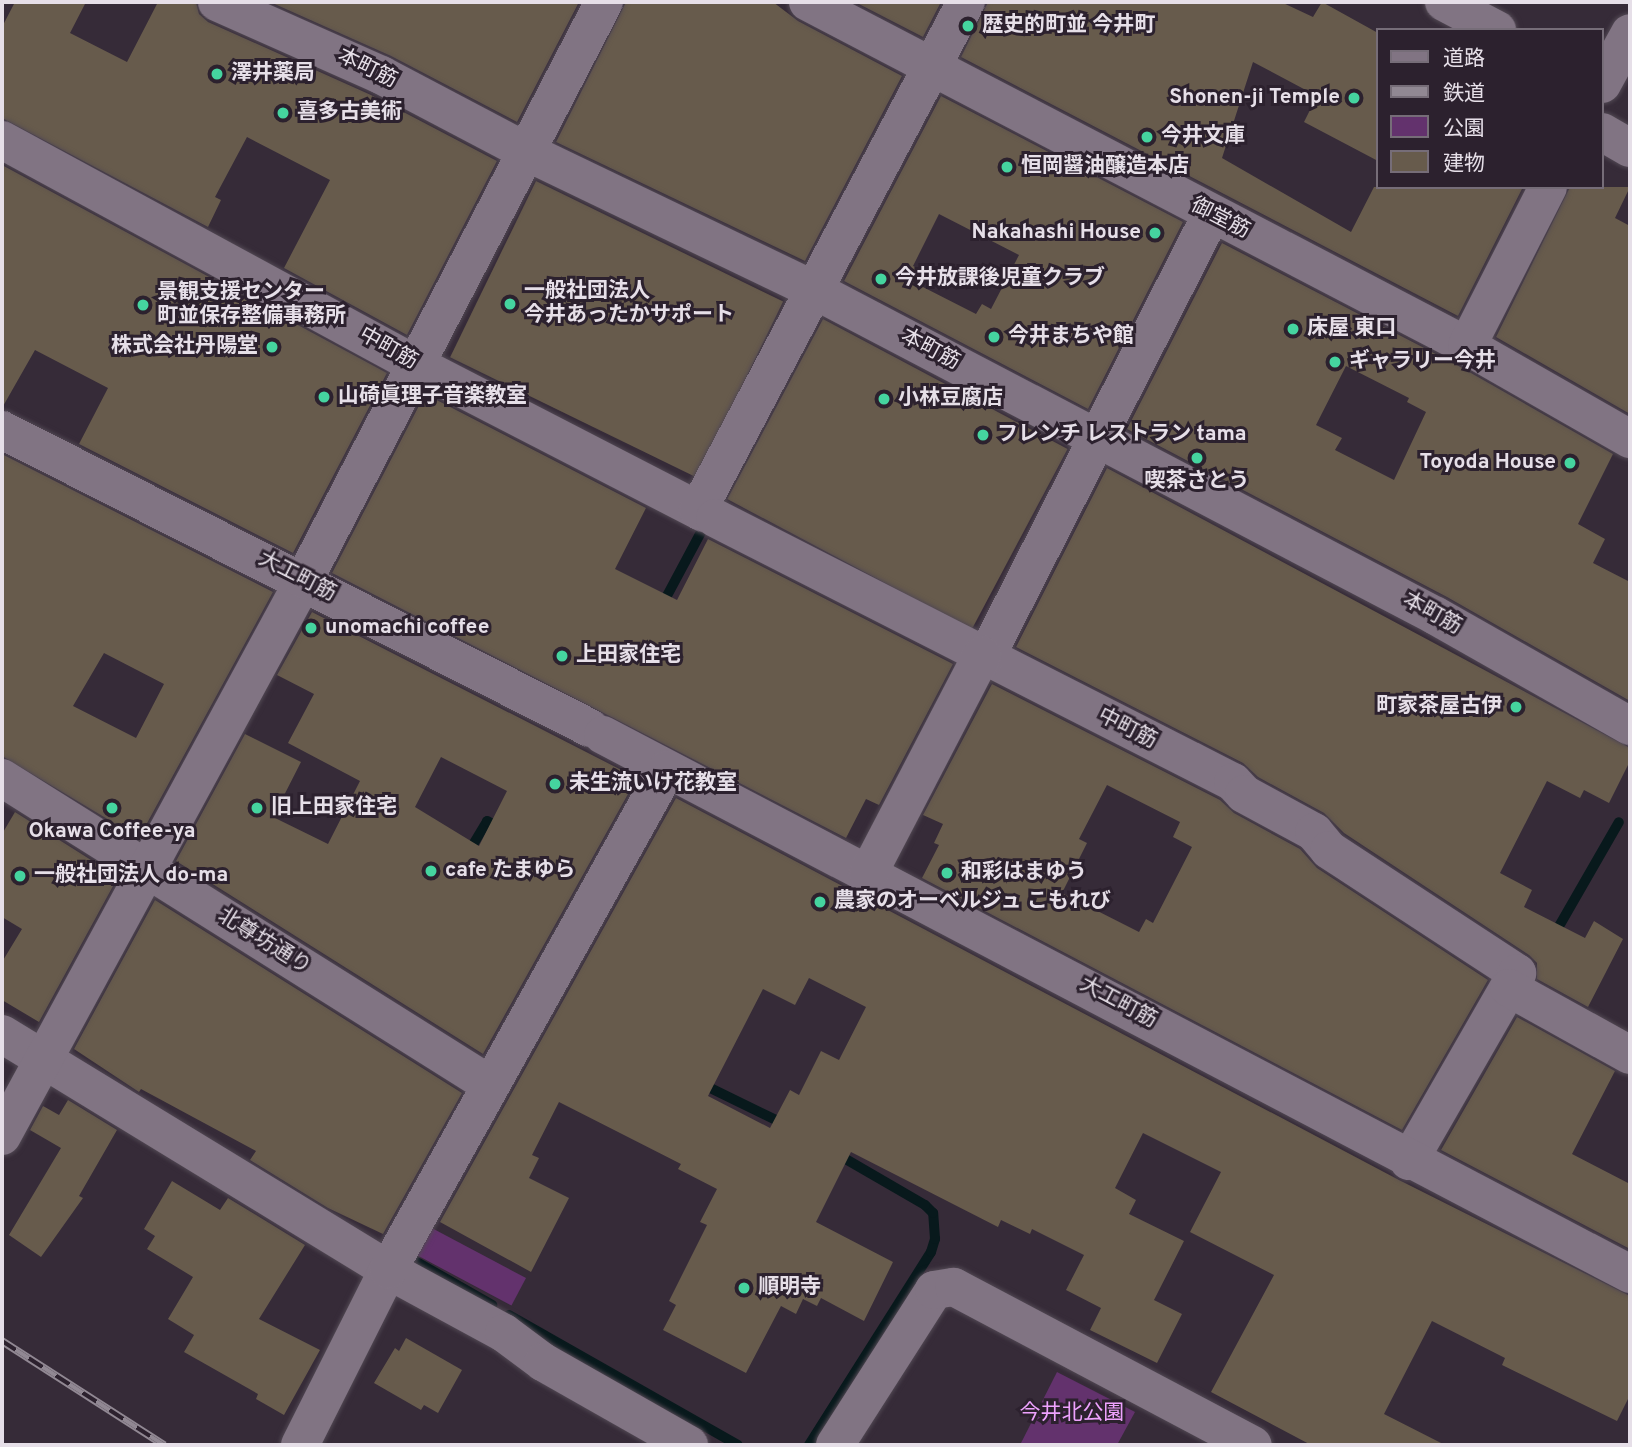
<!DOCTYPE html>
<html>
<head>
<meta charset="utf-8">
<style>
  body { margin:0 }
  #map { position:relative; width:1632px; height:1447px; overflow:hidden; background:#362b38; font-family:Overpass,"Noto Sans JP",sans-serif }
  div>[style] { position:absolute }
  [style*='--x'] { left:calc(var(--x)*1px); top:calc(var(--y)*1px); width:calc(var(--w)*1px); rotate:calc(var(--a)*1deg) }
  .green>* { inset:0; background:#63326d; transform-origin:0 0 }
  .stream>* { height:10px; margin:-5px; padding:0 5px; transform-origin:5px; border-radius:5px; background:#08191c }
  .building>* { inset:0; background:#675b4c; transform-origin:0 0 }
  .roads { filter:drop-shadow(0 0 2px #514853) drop-shadow(0 0 2px #514853) }
  .minor>* { height:38px; margin:-19px; padding:0 19px; transform-origin:19px; border-radius:19px; background:#817483 }
  .rail>* { height:8px; margin-top:-4px; transform-origin:0; background:repeating-linear-gradient(90deg,#2c212e 0 16px,#918893 0 32px); box-sizing:border-box; border-block:2px solid #918893 }
  .dots>* { width:19px; height:19px; translate:-50% -50%; box-sizing:border-box; border:4px solid #2c212e; border-radius:50% }
  span { translate:-50% -50%; white-space:nowrap; text-align:center; line-height:1.15; -webkit-text-stroke:6px #2c212e; paint-order:stroke }
  .poi-label { font-size:21px; color:#e6dfe8; font-weight:700 }
  .left { translate:0 -50%; text-align:left }
  .right { translate:-100% -50%; text-align:right }
  .street-label { font-size:21px; color:#e6dfe8 }
  .park-label { font-size:21px; color:#eea2fe }
  .frame { position:absolute; inset:0; border:4px solid #e6dfe8; pointer-events:none }
  .legend { position:absolute; left:1376px; top:28px; width:228px; height:161px; box-sizing:border-box; background:#2c212e; border:2px solid #766d78; margin:0; padding:9px 12px; list-style:none; font-size:21px; color:#e6dfe8 }
  .legend li { display:flex; align-items:center; gap:14px; height:35px }
  .legend b { width:35px; border:2px solid #766d78 }
</style>
</head>
<body>
<div id="map">
  <div class="green">
    <i style="left:428px;top:1226px;width:111px;height:31px;rotate:28deg"></i>
    <i style="clip-path:polygon(1057px 1372px,1135px 1412px,1117px 1445px,1020px 1445px)"></i>
  </div>
  <div class="stream">
    <i style="--x:661;--y:607;--w:100;--a:-61.9"></i>
    <i style="--x:468;--y:853;--w:37;--a:-59"></i>
    <i style="--x:487;--y:821;--w:17;--a:28"></i>
    <i style="--x:1554;--y:935;--w:130;--a:-60.1"></i>
    <i style="--x:700;--y:1083;--w:96;--a:26"></i>
    <i style="--x:415;--y:1261;--w:89;--a:29.7"></i>
    <i style="--x:509;--y:1315;--w:263;--a:29.6"></i>
    <i style="--x:809;--y:1445;--w:228;--a:-57.7"></i>
    <i style="--x:931;--y:1252;--w:14;--a:-73"></i>
    <i style="--x:935;--y:1239;--w:26;--a:-94"></i>
    <i style="--x:933;--y:1213;--w:11;--a:-135"></i>
    <i style="--x:925;--y:1205;--w:102;--a:-149.9"></i>
  </div>
  <div class="building">
    <i style="clip-path:polygon(15px 2px,86px 2px,70px 33px,127px 62px,158px 2px,196px 2px,199px 14px,208px 22px,371px 95px,497px 161px,407px 335px,284px 268px,330px 180px,247px 137px,215px 197px,221px 200px,208px 227px,2px 118px,2px 27px)"></i>
    <i style="clip-path:polygon(270px 2px,579px 2px,517px 122px,391px 56px)"></i>
    <i style="clip-path:polygon(626px 2px,773px 2px,798px 21px,902px 76px,805px 261px,556px 142px)"></i>
    <i style="clip-path:polygon(855px 2px,941px 2px,923px 37px)"></i>
    <i style="clip-path:polygon(988px 2px,1281px 2px,1313px 17px,1322px 2px,1378px 33px,1378px 161px,1304px 122px,1317px 96px,1253px 62px,1222px 158px,1351px 232px,1374px 187px,1523px 187px,1458px 316px,961px 57px)"></i>
    <i style="clip-path:polygon(evenodd,941px 96px,1183px 222px,1088px 409px,844px 281px,941px 96px,939px 214px,1019px 255px,991px 309px,982px 304px,976px 314px,919px 285px,925px 272px,913px 266px,939px 214px)"></i>
    <i style="clip-path:polygon(2px 165px,387px 373px,293px 553px,79px 444px,108px 388px,35px 350px,2px 408px)"></i>
    <i style="left:536px;top:181px;width:275px;height:196px;rotate:26deg"></i>
    <i style="clip-path:polygon(1570px 187px,1630px 187px,1615px 218px,1630px 226px,1630px 414px,1496px 337px)"></i>
    <i style="clip-path:polygon(evenodd,1222px 243px,1457px 365px,1613px 454px,1578px 524px,1605px 539px,1593px 563px,1630px 582px,1630px 701px,1447px 597px,1127px 429px,1222px 243px,1346px 366px,1409px 398px,1407px 402px,1426px 412px,1394px 480px,1335px 450px,1342px 438px,1316px 425px,1346px 366px)"></i>
    <i style="left:823px;top:319px;width:277px;height:204px;rotate:28deg"></i>
    <i style="clip-path:polygon(425px 394px,646px 508px,615px 569px,677px 600px,708px 539px,953px 664px,879px 805px,866px 799px,846px 838px,332px 573px)"></i>
    <i style="clip-path:polygon(evenodd,2px 454px,273px 592px,139px 838px,2px 756px,2px 454px,104px 653px,164px 684px,136px 738px,73px 706px,104px 653px)"></i>
    <i style="clip-path:polygon(1107px 468px,1630px 748px,1630px 761px,1609px 803px,1584px 790px,1580px 798px,1547px 781px,1500px 873px,1532px 890px,1524px 907px,1585px 938px,1594px 921px,1623px 939px,1588px 1007px,1537px 979px,1537px 963px,1529px 955px,1344px 833px,1324px 813px,1258px 777px,1243px 763px,1016px 647px)"></i>
    <i style="clip-path:polygon(evenodd,312px 612px,637px 778px,483px 1054px,176px 861px,245px 734px,301px 762px,273px 817px,328px 844px,360px 781px,288px 743px,314px 694px,277px 675px,312px 612px,441px 757px,507px 791px,479px 846px,415px 807px,441px 757px)"></i>
    <i style="clip-path:polygon(evenodd,992px 684px,1220px 800px,1234px 813px,1300px 849px,1317px 868px,1488px 980px,1402px 1130px,922px 878px,939px 845px,934px 843px,943px 824px,923px 815px,992px 684px,1107px 785px,1180px 822px,1173px 837px,1192px 847px,1153px 923px,1146px 919px,1139px 932px,1062px 893px,1087px 843px,1079px 839px,1107px 785px)"></i>
    <i style="clip-path:polygon(evenodd,676px 798px,1399px 1180px,1630px 1296px,1630px 1395px,1617px 1421px,1502px 1365px,1505px 1358px,1432px 1321px,1384px 1414px,1445px 1445px,1311px 1445px,1211px 1392px,1274px 1275px,1190px 1232px,1221px 1172px,1143px 1133px,1115px 1188px,1136px 1200px,1129px 1214px,1184px 1241px,1154px 1300px,1182px 1314px,1157px 1363px,1090px 1330px,1101px 1308px,1066px 1290px,1084px 1255px,1032px 1229px,1030px 1234px,1001px 1220px,998px 1227px,851px 1152px,816px 1222px,893px 1262px,864px 1321px,821px 1298px,817px 1306px,803px 1299px,796px 1314px,781px 1306px,746px 1373px,663px 1330px,676px 1305px,669px 1301px,707px 1225px,700px 1222px,717px 1189px,678px 1169px,681px 1164px,559px 1102px,532px 1155px,539px 1158px,529px 1178px,569px 1198px,531px 1272px,440px 1222px,676px 798px,809px 978px,866px 1007px,839px 1060px,821px 1051px,799px 1095px,790px 1090px,770px 1128px,708px 1096px,763px 989px,795px 1005px,809px 978px)"></i>
    <i style="clip-path:polygon(15px 812px,118px 877px,39px 1022px,2px 1000px,2px 962px,22px 929px,2px 917px,2px 834px)"></i>
    <i style="clip-path:polygon(155px 900px,462px 1093px,383px 1234px,328px 1208px,250px 1160px,256px 1151px,141px 1089px,139px 1092px,74px 1049px)"></i>
    <i style="clip-path:polygon(1517px 1017px,1615px 1071px,1572px 1154px,1630px 1184px,1630px 1249px,1441px 1150px)"></i>
    <i style="clip-path:polygon(68px 1100px,117px 1130px,79px 1196px,83px 1198px,41px 1257px,9px 1235px,61px 1148px,30px 1130px,43px 1106px,59px 1115px)"></i>
    <i style="clip-path:polygon(172px 1181px,220px 1210px,228px 1198px,305px 1245px,259px 1319px,320px 1350px,284px 1415px,256px 1399px,258px 1394px,184px 1352px,194px 1335px,168px 1319px,193px 1277px,147px 1249px,155px 1236px,144px 1229px)"></i>
    <i style="clip-path:polygon(406px 1338px,462px 1370px,438px 1413px,424px 1405px,421px 1410px,374px 1383px,395px 1348px,399px 1351px)"></i>
  </div>
  <div class="roads">
    <div class="minor">
      <i style="--x:217;--y:2;--w:180;--a:24"></i>
      <i style="--x:381;--y:75;--w:165;--a:27.8"></i>
      <i style="--x:527;--y:152;--w:321;--a:25.7"></i>
      <i style="--x:816;--y:291;--w:700;--a:27.66"></i>
      <i style="--x:1436;--y:616;--w:223;--a:29.6"></i>
      <i style="--x:808;--y:2;--w:743;--a:27.56"></i>
      <i style="--x:1467;--y:346;--w:188;--a:29.7"></i>
      <i style="--x:1444;--y:2;--w:60;--a:27.8"></i>
      <i style="--x:1602;--y:84;--w:58;--a:-61.2"></i>
      <i style="--x:1602;--y:132;--w:32;--a:30"></i>
      <i style="--x:2;--y:140;--w:472;--a:28.5"></i>
      <i style="--x:417;--y:365;--w:323;--a:27.3"></i>
      <i style="--x:1467;--y:346;--w:178;--a:-63"></i>
      <i style="--x:2;--y:430;--w:659;--a:26.88"></i>
      <i style="--x:698;--y:510;--w:574;--a:-62.19"></i>
      <i style="--x:715;--y:518;--w:581;--a:27.01"></i>
      <i style="--x:1233;--y:782;--w:16;--a:47"></i>
      <i style="--x:1244;--y:794;--w:80;--a:28.5"></i>
      <i style="--x:1314;--y:832;--w:23;--a:50"></i>
      <i style="--x:1329;--y:850;--w:225;--a:33.2"></i>
      <i style="--x:1517;--y:973;--w:217;--a:119.9"></i>
      <i style="--x:986;--y:657;--w:496;--a:-63"></i>
      <i style="--x:603;--y:735;--w:1160;--a:27.69"></i>
      <i style="--x:2;--y:778;--w:575;--a:32.14"></i>
      <i style="--x:868;--y:874;--w:247;--a:-62.5"></i>
      <i style="--x:1509;--y:988;--w:138;--a:29"></i>
      <i style="--x:2;--y:1034;--w:452;--a:31.4"></i>
      <i style="--x:388;--y:1270;--w:132;--a:28.5"></i>
      <i style="--x:504;--y:1333;--w:49;--a:36.6"></i>
      <i style="--x:543;--y:1362;--w:168;--a:29.6"></i>
      <i style="--x:2;--y:1136;--w:633;--a:-61.49"></i>
      <i style="--x:304;--y:580;--w:651;--a:-62.57"></i>
      <i style="--x:300;--y:1445;--w:196;--a:-63.3"></i>
      <i style="--x:388;--y:1270;--w:573;--a:-60.89"></i>
      <i style="--x:835;--y:1445;--w:184;--a:-57.4"></i>
      <i style="--x:934;--y:1290;--w:20;--a:-9"></i>
      <i style="--x:954;--y:1287;--w:338;--a:27.9"></i>
    </div>
  </div>
  <div class="rail">
    <i style="--x:2;--y:1341;--w:193;--a:32.7"></i>
  </div>
  <div class="dots">
    <i style="left:968px;top:26px;background:#45d49f"></i>
    <i style="left:217px;top:74px;background:#45d49f"></i>
    <i style="left:1354px;top:98px;background:#45d49f"></i>
    <i style="left:283px;top:113px;background:#45d49f"></i>
    <i style="left:1147px;top:137px;background:#45d49f"></i>
    <i style="left:1007px;top:167px;background:#45d49f"></i>
    <i style="left:1155px;top:233px;background:#45d49f"></i>
    <i style="left:881px;top:279px;background:#45d49f"></i>
    <i style="left:510px;top:304px;background:#45d49f"></i>
    <i style="left:143px;top:305px;background:#45d49f"></i>
    <i style="left:1293px;top:329px;background:#45d49f"></i>
    <i style="left:994px;top:337px;background:#45d49f"></i>
    <i style="left:272px;top:347px;background:#45d49f"></i>
    <i style="left:1335px;top:362px;background:#45d49f"></i>
    <i style="left:324px;top:397px;background:#45d49f"></i>
    <i style="left:884px;top:399px;background:#45d49f"></i>
    <i style="left:983px;top:435px;background:#45d49f"></i>
    <i style="left:1197px;top:458px;background:#45d49f"></i>
    <i style="left:1570px;top:463px;background:#45d49f"></i>
    <i style="left:311px;top:628px;background:#45d49f"></i>
    <i style="left:562px;top:656px;background:#45d49f"></i>
    <i style="left:1516px;top:707px;background:#45d49f"></i>
    <i style="left:555px;top:784px;background:#45d49f"></i>
    <i style="left:112px;top:808px;background:#45d49f"></i>
    <i style="left:257px;top:808px;background:#45d49f"></i>
    <i style="left:431px;top:871px;background:#45d49f"></i>
    <i style="left:947px;top:873px;background:#45d49f"></i>
    <i style="left:20px;top:876px;background:#45d49f"></i>
    <i style="left:820px;top:902px;background:#45d49f"></i>
    <i style="left:744px;top:1288px;background:#45d49f"></i>
  </div>
  <div class="poi-label">
    <span class="left" style="left:982px;top:26px">歴史的町並 今井町</span>
    <span class="left" style="left:231px;top:74px">澤井薬局</span>
    <span class="right" style="left:1340px;top:98px">Shonen-ji Temple</span>
    <span class="left" style="left:297px;top:113px">喜多古美術</span>
    <span class="left" style="left:1161px;top:137px">今井文庫</span>
    <span class="left" style="left:1021px;top:167px">恒岡醤油醸造本店</span>
    <span class="right" style="left:1141px;top:233px">Nakahashi House</span>
    <span class="left" style="left:895px;top:279px">今井放課後児童クラブ</span>
    <span class="left" style="left:524px;top:304px">一般社団法人<br>今井あったかサポート</span>
    <span class="left" style="left:157px;top:305px">景観支援センター<br>町並保存整備事務所</span>
    <span class="left" style="left:1307px;top:329px">床屋 東口</span>
    <span class="left" style="left:1008px;top:337px">今井まちや館</span>
    <span class="right" style="left:258px;top:347px">株式会社丹陽堂</span>
    <span class="left" style="left:1349px;top:362px">ギャラリー今井</span>
    <span class="left" style="left:338px;top:397px">山碕眞理子音楽教室</span>
    <span class="left" style="left:898px;top:399px">小林豆腐店</span>
    <span class="left" style="left:997px;top:435px">フレンチ レストラン tama</span>
    <span class="right" style="left:1556px;top:463px">Toyoda House</span>
    <span style="left:1197px;top:482px">喫茶さとう</span>
    <span class="left" style="left:325px;top:628px">unomachi coffee</span>
    <span class="left" style="left:576px;top:656px">上田家住宅</span>
    <span class="right" style="left:1502px;top:707px">町家茶屋古伊</span>
    <span class="left" style="left:569px;top:784px">未生流いけ花教室</span>
    <span class="left" style="left:271px;top:808px">旧上田家住宅</span>
    <span style="left:112px;top:832px">Okawa Coffee-ya</span>
    <span class="left" style="left:445px;top:871px">cafe たまゆら</span>
    <span class="left" style="left:961px;top:873px">和彩はまゆう</span>
    <span class="left" style="left:34px;top:876px">一般社団法人 do-ma</span>
    <span class="left" style="left:834px;top:902px">農家のオーベルジュ こもれび</span>
    <span class="left" style="left:758px;top:1288px">順明寺</span>
  </div>
  <div class="street-label">
    <span style="left:367px;top:69px;rotate:26deg">本町筋</span>
    <span style="left:1220px;top:219px;rotate:27deg">御堂筋</span>
    <span style="left:388px;top:349px;rotate:29deg">中町筋</span>
    <span style="left:930px;top:350px;rotate:28deg">本町筋</span>
    <span style="left:297px;top:577px;rotate:27deg">大工町筋</span>
    <span style="left:1432px;top:614px;rotate:29deg">本町筋</span>
    <span style="left:1127px;top:729px;rotate:27deg">中町筋</span>
    <span style="left:264px;top:942px;rotate:32deg">北尊坊通り</span>
    <span style="left:1118px;top:1003px;rotate:28deg">大工町筋</span>
  </div>
  <div class="park-label">
    <span style="left:1072px;top:1414px">今井北公園</span>
  </div>
  <div class="frame"></div>
  <ul class="legend">
  <li><b style="height:9px;background:#817483"></b>道路</li>
  <li><b style="height:9px;background:#918893"></b>鉄道</li>
  <li><b style="height:19px;background:#63326d"></b>公園</li>
  <li><b style="height:19px;background:#675b4c"></b>建物</li>
  </ul>
</div>
</body>
</html>
